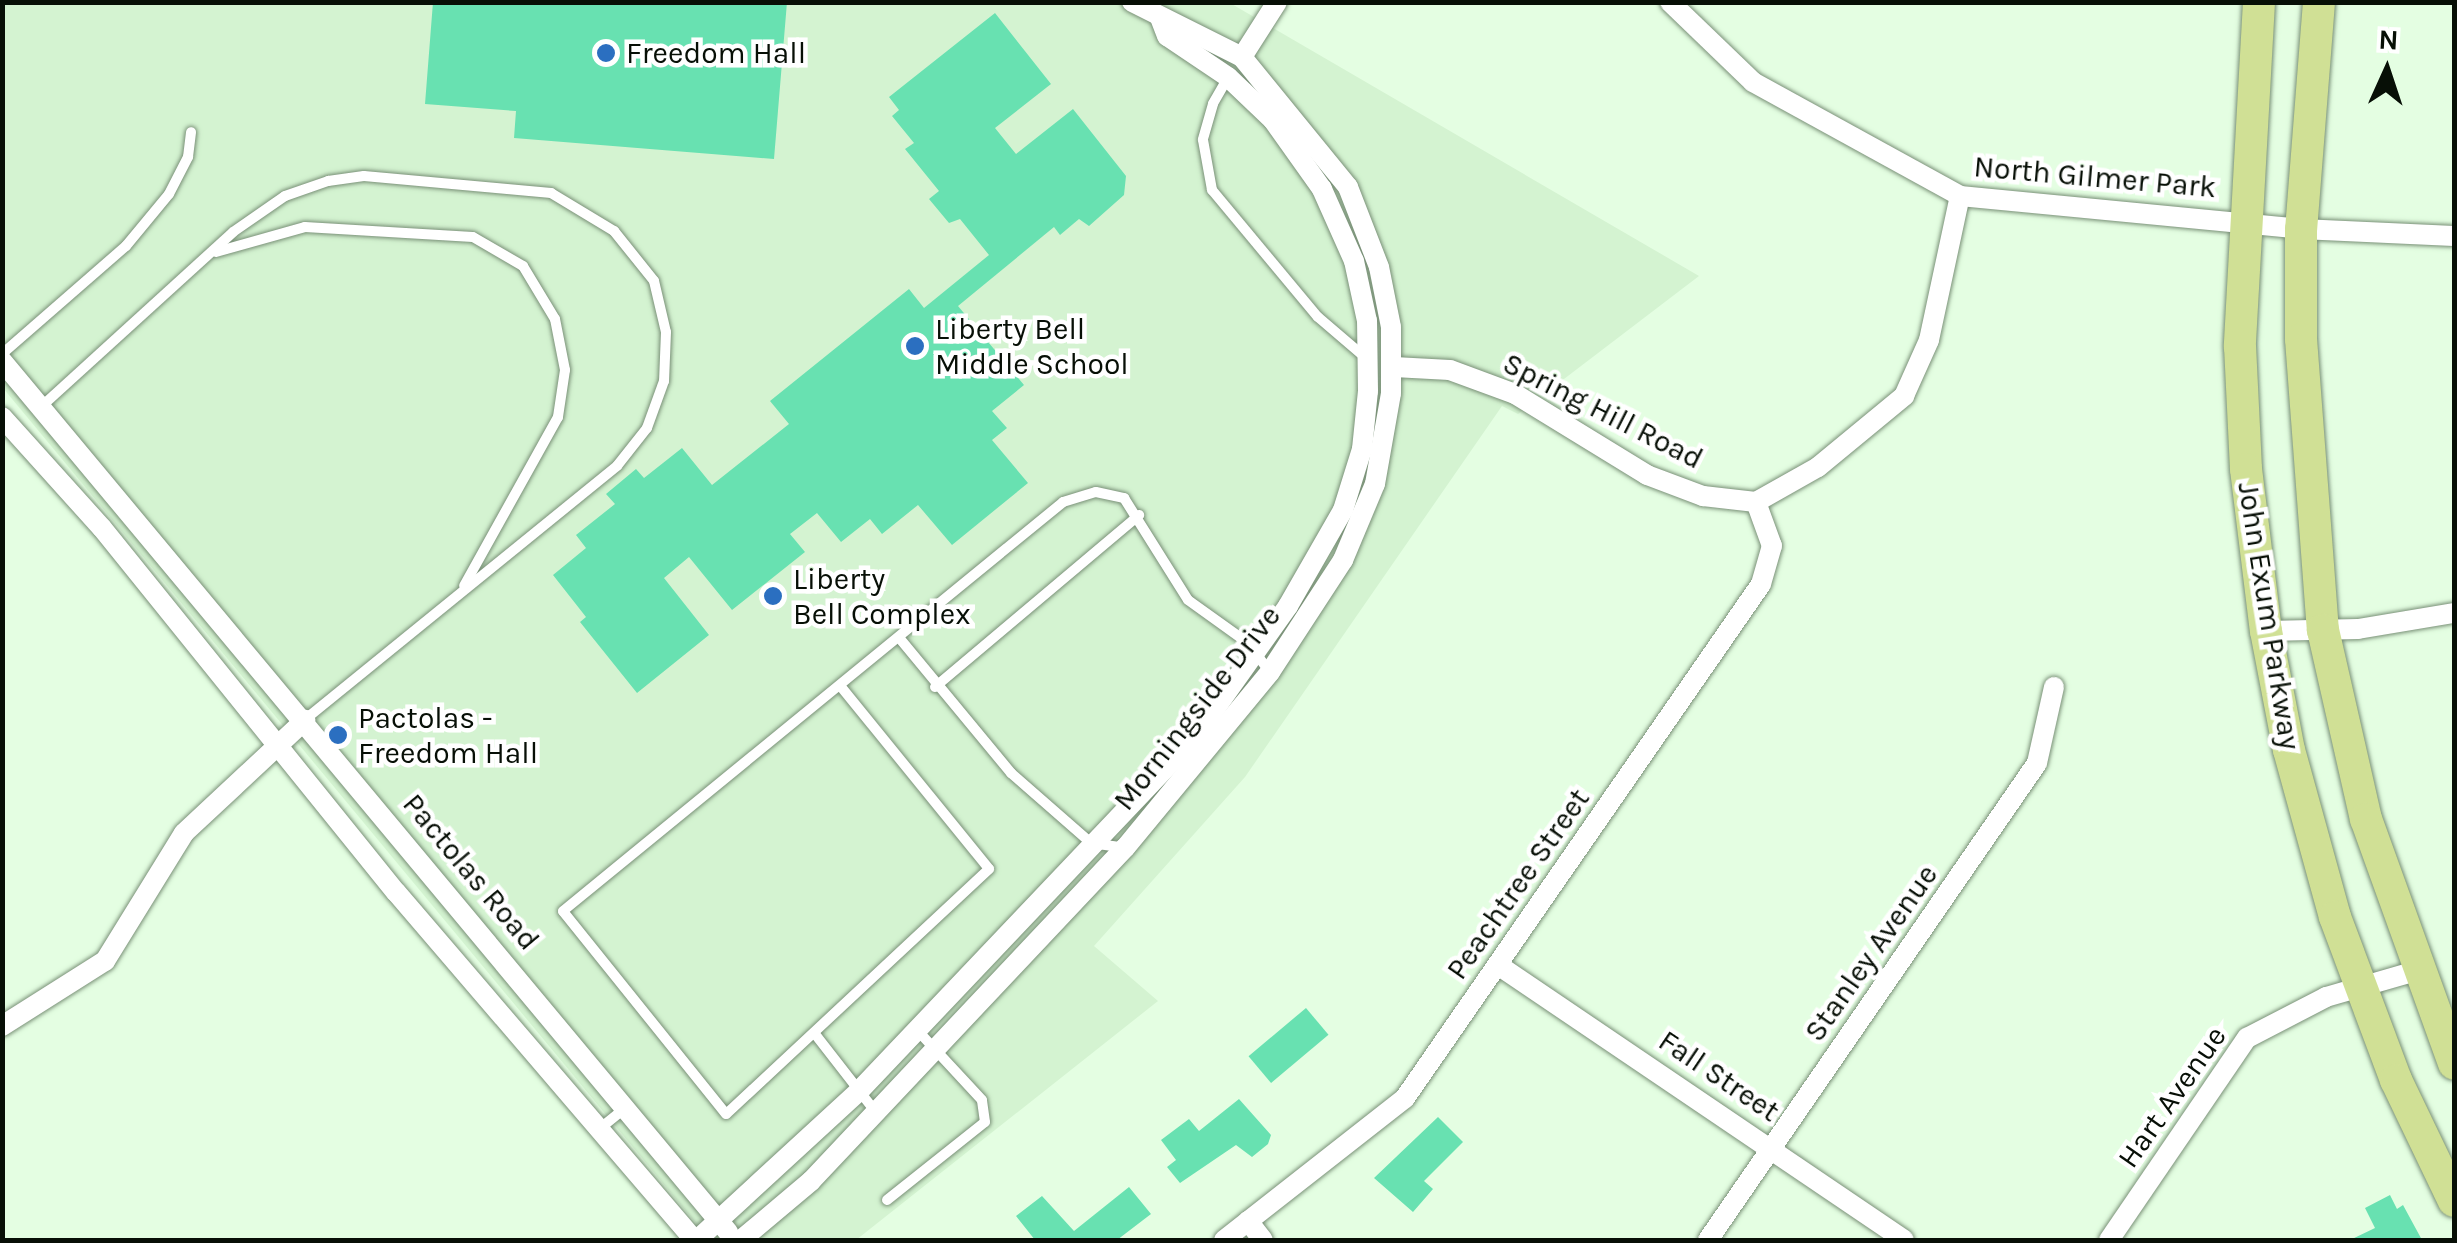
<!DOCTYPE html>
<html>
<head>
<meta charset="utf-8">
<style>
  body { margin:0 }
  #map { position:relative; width:2457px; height:1243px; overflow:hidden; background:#e4fee2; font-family:Karla,sans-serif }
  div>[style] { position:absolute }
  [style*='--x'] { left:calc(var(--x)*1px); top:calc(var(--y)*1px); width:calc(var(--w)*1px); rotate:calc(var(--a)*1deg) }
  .built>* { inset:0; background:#d4f3d1 }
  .building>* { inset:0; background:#68e1b1; transform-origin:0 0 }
  .roads { filter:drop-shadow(0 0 2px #799077) drop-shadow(0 0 2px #799077) }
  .lane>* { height:10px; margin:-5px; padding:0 5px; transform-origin:5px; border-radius:5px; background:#fff }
  .street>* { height:20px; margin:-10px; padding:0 10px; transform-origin:10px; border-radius:10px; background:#fff }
  .primary>* { height:32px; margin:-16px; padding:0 16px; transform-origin:16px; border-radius:16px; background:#d0e095 }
  .dots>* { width:28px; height:28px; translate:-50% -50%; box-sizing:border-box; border:5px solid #fff; border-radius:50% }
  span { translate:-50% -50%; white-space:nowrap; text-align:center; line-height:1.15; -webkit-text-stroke:9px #fff; paint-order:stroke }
  .poi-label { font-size:30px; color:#070f06 }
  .left { translate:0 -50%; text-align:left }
  .street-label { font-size:30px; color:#070f06 }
  .frame { position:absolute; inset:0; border:5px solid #070f06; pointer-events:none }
  .north { position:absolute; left:2337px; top:20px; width:100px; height:100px; -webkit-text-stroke:8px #fff; paint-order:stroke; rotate:3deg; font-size:28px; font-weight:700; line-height:40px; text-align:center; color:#070f06 }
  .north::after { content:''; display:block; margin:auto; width:35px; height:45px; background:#070f06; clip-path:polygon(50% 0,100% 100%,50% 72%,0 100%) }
</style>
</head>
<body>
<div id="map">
  <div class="built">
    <i style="clip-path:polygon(2px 3px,1230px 3px,1699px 276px,1518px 414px,1502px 406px,1245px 777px,1094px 946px,1158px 1001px,856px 1240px,710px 1240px,3px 388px)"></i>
  </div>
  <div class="building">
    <i style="clip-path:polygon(433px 2px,787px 2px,774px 159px,514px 138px,516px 111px,425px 104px)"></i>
    <i style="clip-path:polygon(995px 13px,1051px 84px,995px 128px,1016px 154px,1073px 109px,1126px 176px,1124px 195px,1089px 226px,1079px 219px,1060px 235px,1054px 227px,958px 306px,1024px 385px,992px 411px,1007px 428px,992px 440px,1028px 483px,952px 545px,918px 505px,882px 534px,870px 519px,841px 542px,817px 513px,790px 534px,805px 552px,732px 610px,689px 557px,664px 578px,709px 635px,637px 693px,580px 622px,586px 617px,553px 575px,586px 548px,576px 535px,615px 504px,606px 494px,636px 469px,644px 478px,682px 448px,712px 485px,789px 424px,770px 401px,909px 289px,924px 308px,989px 255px,960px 219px,949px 223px,929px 199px,939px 191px,905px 149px,914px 143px,892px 116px,899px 110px,889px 97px)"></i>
    <i style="left:1306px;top:1008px;width:35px;height:75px;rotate:50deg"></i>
    <i style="clip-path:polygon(1239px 1099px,1271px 1135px,1268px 1144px,1252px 1157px,1236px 1145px,1180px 1183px,1167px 1167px,1176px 1160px,1161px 1140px,1189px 1119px,1199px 1131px)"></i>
    <i style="clip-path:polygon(1438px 1117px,1463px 1142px,1424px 1181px,1433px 1189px,1413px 1212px,1374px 1178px)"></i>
    <i style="clip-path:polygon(1129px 1187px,1151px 1214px,1117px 1240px,1035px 1240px,1016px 1216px,1042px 1196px,1074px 1231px)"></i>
    <i style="clip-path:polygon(2390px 1195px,2397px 1209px,2403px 1205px,2422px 1240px,2350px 1240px,2375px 1228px,2365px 1208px)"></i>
  </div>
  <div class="roads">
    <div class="lane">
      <i style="--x:1230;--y:74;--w:34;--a:120"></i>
      <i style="--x:1213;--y:104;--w:37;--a:106"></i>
      <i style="--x:1203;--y:140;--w:51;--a:79.8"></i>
      <i style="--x:1212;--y:190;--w:165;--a:50.2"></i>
      <i style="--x:1318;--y:317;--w:65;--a:40.6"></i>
      <i style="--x:216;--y:252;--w:92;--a:-15.7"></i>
      <i style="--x:305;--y:227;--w:168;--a:3.4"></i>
      <i style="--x:473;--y:237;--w:58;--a:30.1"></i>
      <i style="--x:523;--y:266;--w:62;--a:58.9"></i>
      <i style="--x:555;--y:319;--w:52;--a:78.9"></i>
      <i style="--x:565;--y:370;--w:48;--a:98.5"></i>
      <i style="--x:558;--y:417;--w:193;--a:119.1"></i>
      <i style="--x:2;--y:354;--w:164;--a:-41.1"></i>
      <i style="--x:126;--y:246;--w:67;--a:-50.4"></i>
      <i style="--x:169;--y:194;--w:42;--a:-62.8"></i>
      <i style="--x:188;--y:157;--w:25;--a:-83"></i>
      <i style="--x:42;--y:406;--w:258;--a:-42.3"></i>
      <i style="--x:233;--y:232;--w:63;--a:-34.7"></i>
      <i style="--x:285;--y:196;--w:46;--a:-19.2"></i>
      <i style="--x:328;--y:181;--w:36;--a:-8"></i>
      <i style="--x:364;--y:176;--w:188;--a:5.2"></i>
      <i style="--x:551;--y:193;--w:74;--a:31.1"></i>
      <i style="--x:614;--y:231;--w:64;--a:51.3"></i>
      <i style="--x:654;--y:281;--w:52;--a:76.8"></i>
      <i style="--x:666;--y:332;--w:49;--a:92.3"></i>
      <i style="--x:664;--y:381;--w:50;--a:109.9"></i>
      <i style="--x:647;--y:428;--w:48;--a:128.3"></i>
      <i style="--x:617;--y:466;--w:402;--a:140.9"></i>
      <i style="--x:901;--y:640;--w:173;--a:50.4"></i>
      <i style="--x:1011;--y:773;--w:106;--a:41.2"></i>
      <i style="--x:1091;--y:843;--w:34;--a:8"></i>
      <i style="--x:935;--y:687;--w:267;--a:-40.1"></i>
      <i style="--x:842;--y:688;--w:233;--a:50.9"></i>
      <i style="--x:989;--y:869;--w:359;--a:137"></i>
      <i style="--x:726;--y:1114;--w:260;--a:-128.8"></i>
      <i style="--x:563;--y:911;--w:646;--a:-39.28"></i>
      <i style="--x:1063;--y:502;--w:34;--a:-17"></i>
      <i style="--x:1096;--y:492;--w:29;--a:12"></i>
      <i style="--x:1124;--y:498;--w:120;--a:57.9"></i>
      <i style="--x:1188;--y:600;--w:74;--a:35.6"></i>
      <i style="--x:1248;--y:643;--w:36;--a:53"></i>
      <i style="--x:815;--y:1034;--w:98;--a:52.1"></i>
      <i style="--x:598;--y:1130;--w:38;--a:-39"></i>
      <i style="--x:887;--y:1200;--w:125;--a:-38.5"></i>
      <i style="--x:985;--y:1122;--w:22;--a:-98"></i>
      <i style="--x:982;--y:1100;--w:94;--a:-132.8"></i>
    </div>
    <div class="street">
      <i style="--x:1670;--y:2;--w:115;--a:43.9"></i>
      <i style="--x:1753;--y:82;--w:236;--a:28.8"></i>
      <i style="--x:1960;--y:196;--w:343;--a:5.5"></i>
      <i style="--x:2301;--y:229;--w:153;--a:2.6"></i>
      <i style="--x:1242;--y:57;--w:65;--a:-57.5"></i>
      <i style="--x:2;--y:361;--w:1134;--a:50.19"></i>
      <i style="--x:1394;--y:367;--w:56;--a:3.1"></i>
      <i style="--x:1450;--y:370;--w:69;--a:20.3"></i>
      <i style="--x:1515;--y:394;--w:155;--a:31.5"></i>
      <i style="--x:1647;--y:475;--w:60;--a:20.6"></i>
      <i style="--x:1703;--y:496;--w:53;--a:6.5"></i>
      <i style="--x:1756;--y:502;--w:71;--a:-29.4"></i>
      <i style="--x:1818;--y:467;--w:112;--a:-39.5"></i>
      <i style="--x:1904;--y:396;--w:61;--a:-65.9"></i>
      <i style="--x:1929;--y:340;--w:147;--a:-77.9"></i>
      <i style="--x:2;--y:417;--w:149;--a:48"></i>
      <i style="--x:102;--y:528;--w:468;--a:51.1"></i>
      <i style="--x:396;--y:892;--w:458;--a:49.4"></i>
      <i style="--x:2266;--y:631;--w:92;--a:-1.2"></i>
      <i style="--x:2358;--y:629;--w:97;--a:-9.5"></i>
      <i style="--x:1498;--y:965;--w:490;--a:34.1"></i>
      <i style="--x:2;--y:1026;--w:122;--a:-32.3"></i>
      <i style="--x:105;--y:961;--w:150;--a:-58.3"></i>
      <i style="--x:184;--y:833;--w:166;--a:-43"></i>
      <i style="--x:1248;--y:1221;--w:24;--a:52"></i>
      <i style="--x:697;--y:1240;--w:220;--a:-42.6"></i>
      <i style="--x:859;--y:1091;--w:488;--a:-46.5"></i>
      <i style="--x:1195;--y:737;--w:161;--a:-54.6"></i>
      <i style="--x:1288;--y:606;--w:111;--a:-60.2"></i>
      <i style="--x:1343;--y:510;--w:64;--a:-72.7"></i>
      <i style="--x:1362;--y:449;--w:58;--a:-84.1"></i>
      <i style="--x:1368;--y:391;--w:70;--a:-90.8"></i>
      <i style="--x:1367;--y:321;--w:61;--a:-102.2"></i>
      <i style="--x:1354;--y:261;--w:79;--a:-114"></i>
      <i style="--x:1322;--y:189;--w:85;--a:-125.4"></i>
      <i style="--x:1273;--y:120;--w:62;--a:-136.3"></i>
      <i style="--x:1228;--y:77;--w:73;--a:-146.1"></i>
      <i style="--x:1167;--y:36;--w:19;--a:-111"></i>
      <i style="--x:741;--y:1240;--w:92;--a:-40.1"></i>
      <i style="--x:811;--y:1181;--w:458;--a:-46.7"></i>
      <i style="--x:1125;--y:848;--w:228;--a:-50.5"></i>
      <i style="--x:1270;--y:672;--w:134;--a:-56.9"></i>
      <i style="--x:1343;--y:560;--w:82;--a:-67.2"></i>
      <i style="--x:1375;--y:484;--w:92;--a:-80"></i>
      <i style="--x:1391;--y:393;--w:66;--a:-90"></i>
      <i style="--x:1391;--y:327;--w:61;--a:-101.3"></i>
      <i style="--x:1379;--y:267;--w:86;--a:-111.2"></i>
      <i style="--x:1348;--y:187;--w:168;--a:-129.2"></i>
      <i style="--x:1242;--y:57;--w:123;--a:-153.4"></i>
      <i style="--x:1224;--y:1240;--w:230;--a:-38.1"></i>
      <i style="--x:1405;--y:1098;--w:625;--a:-55.29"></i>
      <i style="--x:1761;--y:584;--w:40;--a:-74"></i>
      <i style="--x:1772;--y:546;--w:47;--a:-110"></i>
      <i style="--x:1708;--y:1240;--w:579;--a:-55.4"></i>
      <i style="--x:2037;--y:763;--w:78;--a:-77.4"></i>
      <i style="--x:2109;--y:1240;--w:245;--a:-55.7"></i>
      <i style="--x:2247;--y:1038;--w:89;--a:-27.4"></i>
      <i style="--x:2326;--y:997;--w:94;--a:-16.1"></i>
    </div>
    <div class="primary">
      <i style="--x:2259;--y:2;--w:345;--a:93.2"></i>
      <i style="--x:2240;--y:346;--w:123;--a:87.2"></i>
      <i style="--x:2246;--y:469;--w:163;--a:83"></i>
      <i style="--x:2266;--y:631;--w:121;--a:79.1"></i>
      <i style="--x:2289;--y:750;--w:173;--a:74.6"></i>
      <i style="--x:2335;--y:917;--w:174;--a:69.5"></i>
      <i style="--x:2396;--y:1080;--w:134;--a:64.4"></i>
      <i style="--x:2319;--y:2;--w:228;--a:94.5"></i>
      <i style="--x:2301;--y:229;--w:110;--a:90"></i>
      <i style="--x:2301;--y:339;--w:292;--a:85.7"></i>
      <i style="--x:2323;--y:630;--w:194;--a:77.2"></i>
      <i style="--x:2366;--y:819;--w:260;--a:70.2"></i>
    </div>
  </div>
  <div class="dots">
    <i style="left:606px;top:53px;background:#2b6fc0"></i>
    <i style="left:915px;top:346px;background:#2b6fc0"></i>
    <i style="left:773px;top:596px;background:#2b6fc0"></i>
    <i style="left:338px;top:735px;background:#2b6fc0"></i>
  </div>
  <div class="poi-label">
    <span class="left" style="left:626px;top:53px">Freedom Hall</span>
    <span class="left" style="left:935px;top:346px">Liberty Bell<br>Middle School</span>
    <span class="left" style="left:793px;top:596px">Liberty<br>Bell Complex</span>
    <span class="left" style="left:358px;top:735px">Pactolas -<br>Freedom Hall</span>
  </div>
  <div class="street-label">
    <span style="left:2095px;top:177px;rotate:5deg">North Gilmer Park</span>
    <span style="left:1603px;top:411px;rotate:27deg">Spring Hill Road</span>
    <span style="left:2269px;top:616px;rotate:81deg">John Exum Parkway</span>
    <span style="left:1197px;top:708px;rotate:-52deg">Morningside Drive</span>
    <span style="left:471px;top:872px;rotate:50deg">Pactolas Road</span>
    <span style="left:1518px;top:884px;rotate:-55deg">Peachtree Street</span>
    <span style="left:1871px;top:953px;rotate:-55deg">Stanley Avenue</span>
    <span style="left:1719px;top:1076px;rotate:34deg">Fall Street</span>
    <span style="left:2172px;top:1097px;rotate:-55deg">Hart Avenue</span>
  </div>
  <div class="frame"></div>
  <div class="north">N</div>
</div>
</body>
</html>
